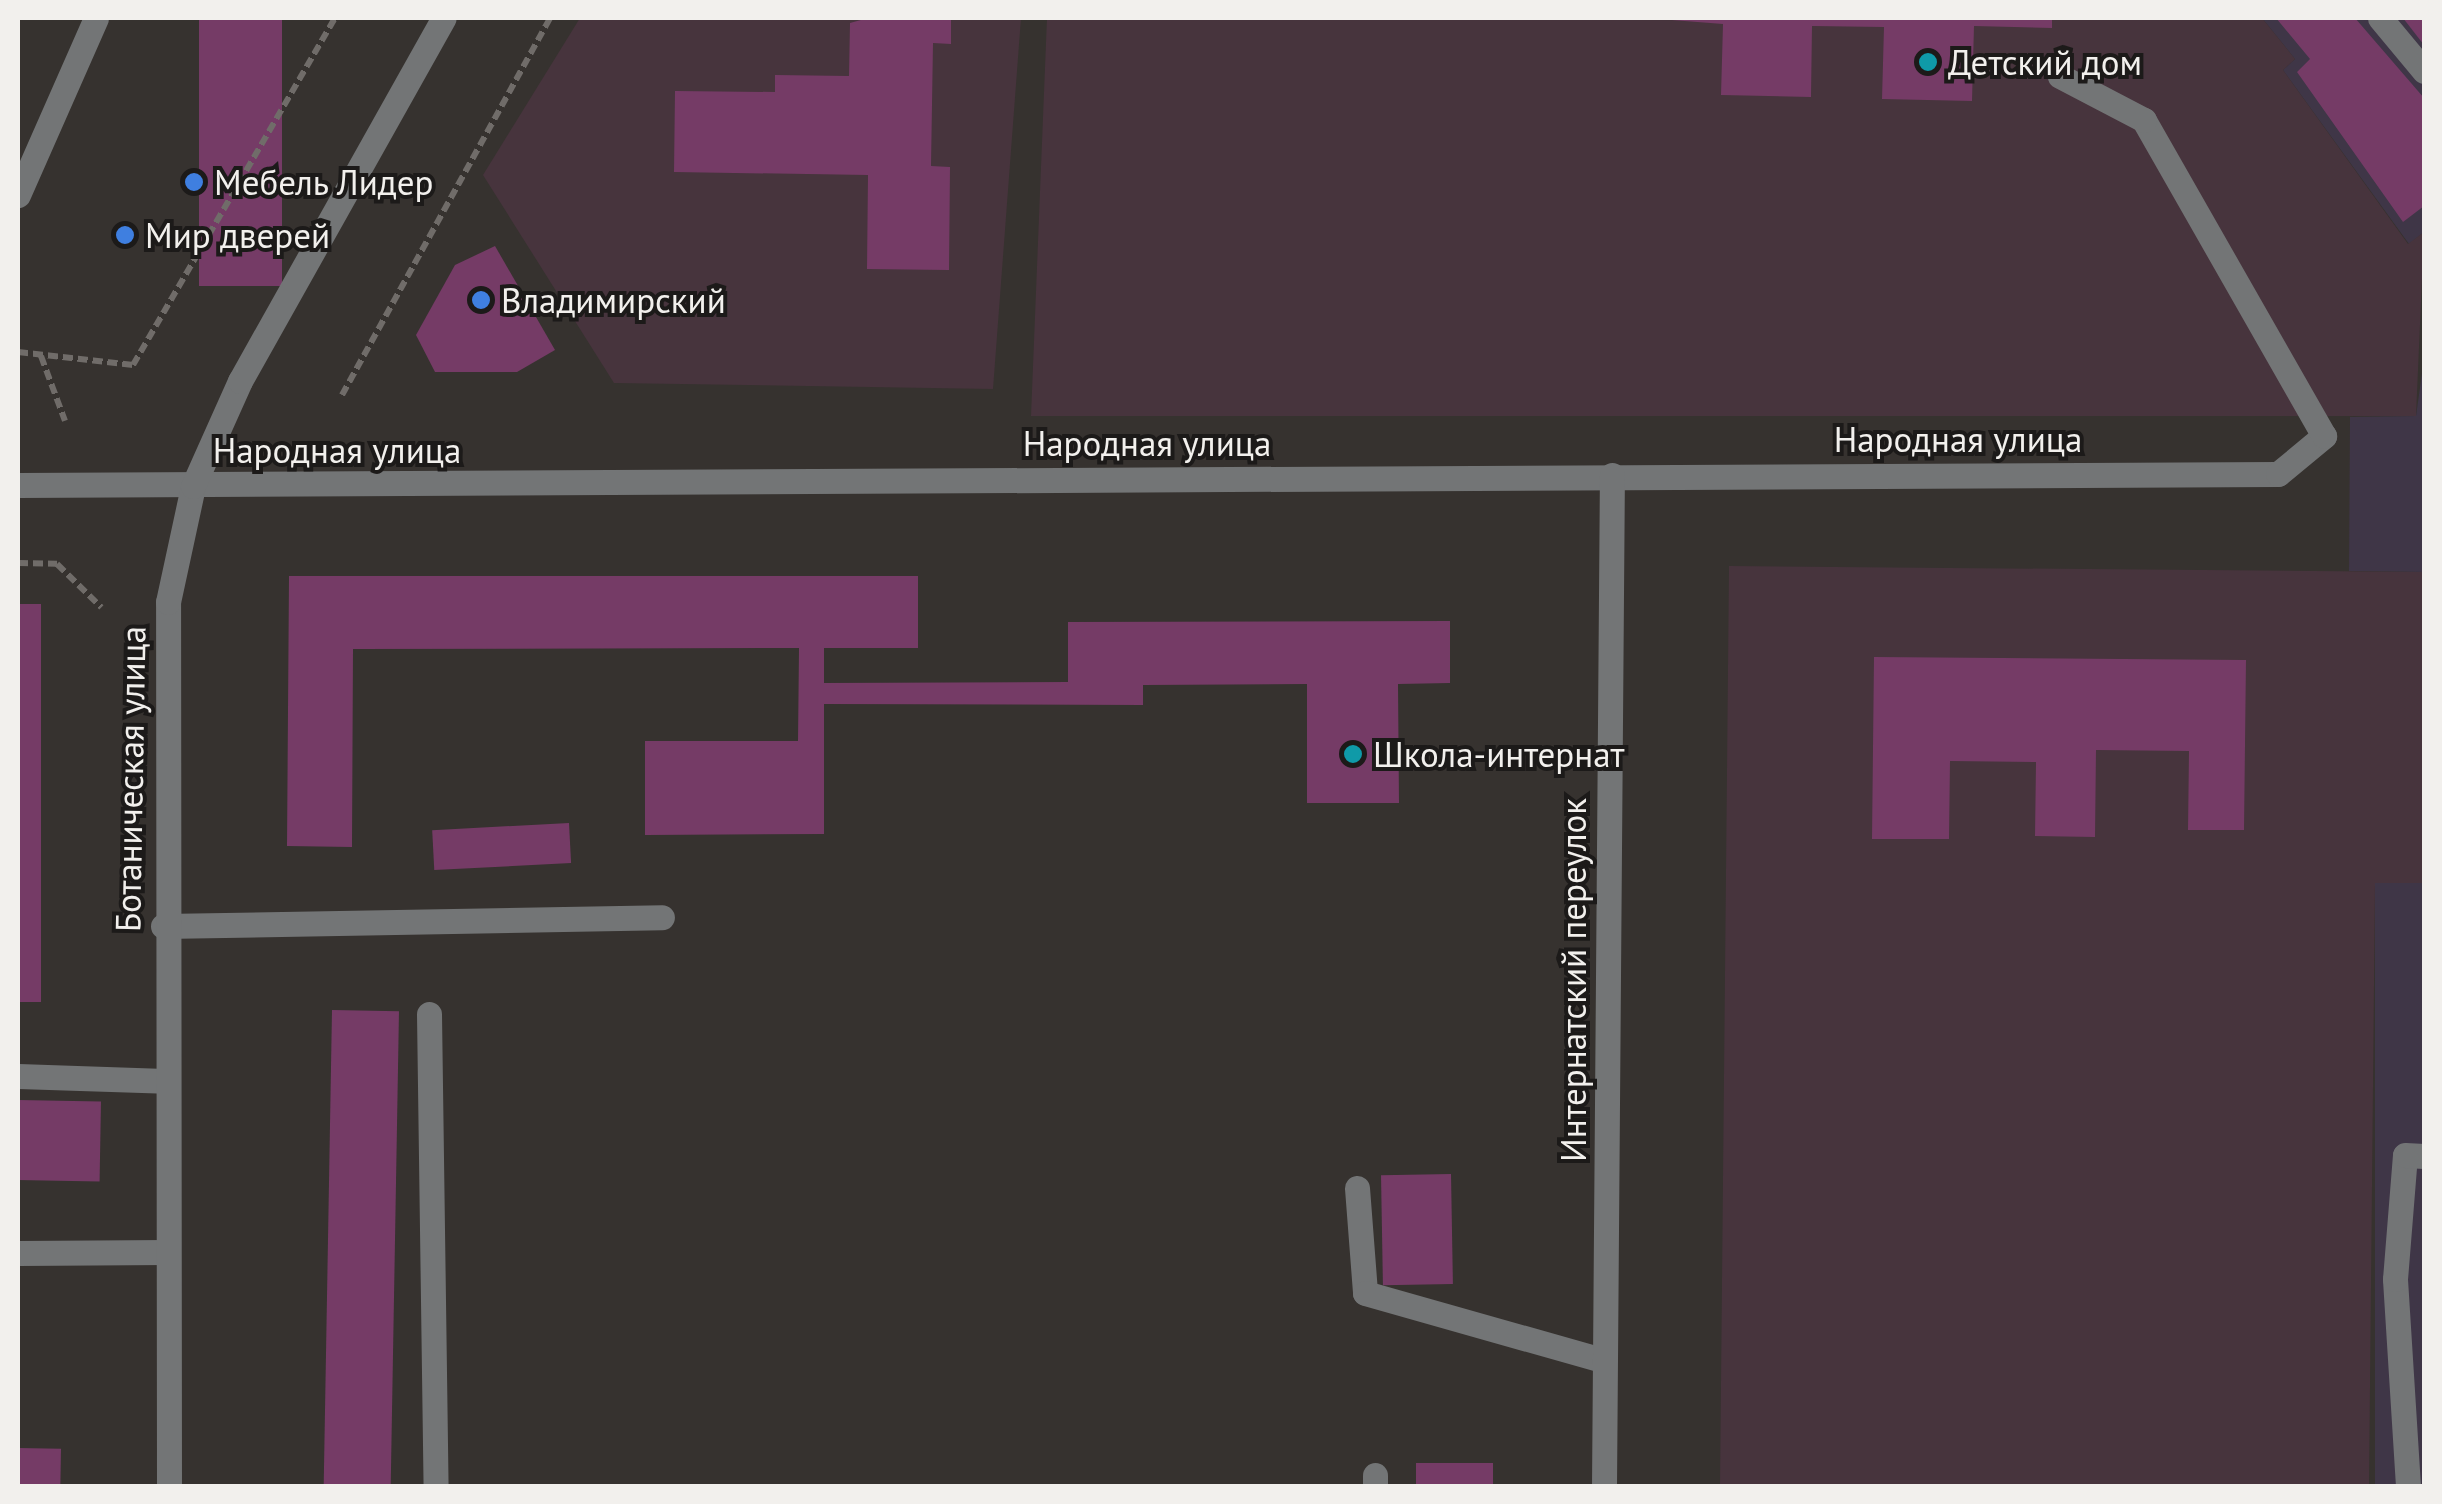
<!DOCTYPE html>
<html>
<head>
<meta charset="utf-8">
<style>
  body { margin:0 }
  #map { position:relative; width:2442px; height:1504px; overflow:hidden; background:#36322f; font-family:"PT Sans",sans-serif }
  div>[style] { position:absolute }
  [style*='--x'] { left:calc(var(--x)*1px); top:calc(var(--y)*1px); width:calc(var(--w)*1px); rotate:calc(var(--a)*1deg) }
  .industrial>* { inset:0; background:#3f3647; transform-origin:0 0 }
  .education>* { inset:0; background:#47343d }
  .building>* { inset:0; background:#753b66; transform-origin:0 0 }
  .path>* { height:6px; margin-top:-3px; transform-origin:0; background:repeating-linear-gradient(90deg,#706c69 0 10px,transparent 0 15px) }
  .minor>* { height:25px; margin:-12.5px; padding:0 12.5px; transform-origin:12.5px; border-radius:12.5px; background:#737576 }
  .dots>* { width:28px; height:28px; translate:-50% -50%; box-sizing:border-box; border:5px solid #1c1a19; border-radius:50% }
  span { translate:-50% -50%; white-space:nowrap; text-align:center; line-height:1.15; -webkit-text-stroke:8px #1c1a19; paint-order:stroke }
  .poi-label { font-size:35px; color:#f2f0ed }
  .left { translate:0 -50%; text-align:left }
  .street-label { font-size:35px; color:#f2f0ed }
  .frame { position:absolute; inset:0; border:20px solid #f2f0ed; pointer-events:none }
</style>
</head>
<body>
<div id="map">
  <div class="industrial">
    <i style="clip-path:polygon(2262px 18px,2424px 18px,2424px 232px,2409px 244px,2283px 70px,2295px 59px)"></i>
    <i style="clip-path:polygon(2424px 359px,2424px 572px,2349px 571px,2350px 417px,2416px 416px)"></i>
    <i style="left:2375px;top:883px;width:49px;height:603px"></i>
  </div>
  <div class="education">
    <i style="clip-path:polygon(580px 18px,1021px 18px,993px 389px,614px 383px,483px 175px)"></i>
    <i style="clip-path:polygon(1047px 18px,2262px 18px,2295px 59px,2283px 70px,2408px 244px,2424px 232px,2416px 416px,1031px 416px)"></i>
    <i style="clip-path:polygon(1729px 566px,2424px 572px,2424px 883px,2375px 883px,2369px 1486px,1720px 1486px)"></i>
  </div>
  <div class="building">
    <i style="left:199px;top:18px;width:83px;height:268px"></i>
    <i style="clip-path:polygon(868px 18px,951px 18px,951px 44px,933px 43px,931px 166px,950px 167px,949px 270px,867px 269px,868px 175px,674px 172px,675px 91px,775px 92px,775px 75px,849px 76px,850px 23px)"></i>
    <i style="clip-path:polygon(1646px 18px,2052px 18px,2052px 28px,1974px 26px,1972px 101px,1882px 99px,1884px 27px,1812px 26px,1811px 97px,1721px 95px,1723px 24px)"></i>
    <i style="clip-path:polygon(2276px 18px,2355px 18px,2424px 98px,2424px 206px,2403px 222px,2297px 72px,2310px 59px)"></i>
    <i style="clip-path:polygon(2403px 18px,2424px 18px,2424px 45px)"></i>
    <i style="clip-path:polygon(495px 246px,555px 350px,517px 372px,435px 372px,416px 335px,455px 265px)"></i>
    <i style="clip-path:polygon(289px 576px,918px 576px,918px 648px,824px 648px,824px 683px,1068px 682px,1068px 622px,1450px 621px,1450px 683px,1398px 684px,1399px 803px,1307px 803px,1307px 684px,1143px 685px,1143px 705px,824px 704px,824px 834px,645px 835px,645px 741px,798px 741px,799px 648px,353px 649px,352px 847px,287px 846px)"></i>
    <i style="left:18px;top:604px;width:23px;height:398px"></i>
    <i style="clip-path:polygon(1874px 657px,2246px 660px,2244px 830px,2188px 830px,2189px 751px,2096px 750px,2095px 837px,2035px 836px,2036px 762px,1950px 761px,1949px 839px,1872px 839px)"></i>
    <i style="left:569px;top:823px;width:40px;height:137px;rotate:87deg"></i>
    <i style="left:332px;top:1010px;width:67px;height:476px;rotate:1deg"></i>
    <i style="left:18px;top:1100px;width:83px;height:80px;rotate:1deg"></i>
    <i style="left:1451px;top:1174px;width:110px;height:70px;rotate:89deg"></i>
    <i style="left:18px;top:1448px;width:43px;height:38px;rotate:1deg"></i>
    <i style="left:1493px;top:1463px;width:23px;height:77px;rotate:90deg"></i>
  </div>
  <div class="path">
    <i style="--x:18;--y:352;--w:116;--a:6.4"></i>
    <i style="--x:133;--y:365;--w:402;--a:-59.8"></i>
    <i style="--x:41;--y:356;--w:69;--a:69.7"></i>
    <i style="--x:342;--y:395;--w:431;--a:-61.1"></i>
    <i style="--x:18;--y:563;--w:39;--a:1"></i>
    <i style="--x:57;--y:564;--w:62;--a:44.3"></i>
  </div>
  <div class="minor">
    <i style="--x:2380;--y:18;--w:69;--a:50.3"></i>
    <i style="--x:18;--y:195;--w:193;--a:-66.2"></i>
    <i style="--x:18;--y:485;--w:2260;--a:-0.28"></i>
    <i style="--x:2278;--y:474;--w:60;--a:-39.6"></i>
    <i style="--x:2324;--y:436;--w:364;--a:-119.7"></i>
    <i style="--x:2144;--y:120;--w:95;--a:-152.4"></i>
    <i style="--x:163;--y:926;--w:499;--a:-1"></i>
    <i style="--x:429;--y:1014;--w:472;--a:89.2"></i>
    <i style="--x:18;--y:1076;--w:147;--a:1.9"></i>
    <i style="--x:1357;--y:1188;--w:105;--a:85.6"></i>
    <i style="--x:1365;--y:1293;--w:249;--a:15.8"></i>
    <i style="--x:18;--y:1253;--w:150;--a:-0.4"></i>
    <i style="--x:1375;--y:1475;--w:11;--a:90"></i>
    <i style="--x:169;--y:1486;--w:884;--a:-90.06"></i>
    <i style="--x:168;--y:602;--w:119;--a:-77.8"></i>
    <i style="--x:193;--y:486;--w:115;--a:-65.9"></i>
    <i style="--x:240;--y:381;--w:416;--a:-60.7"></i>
    <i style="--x:1604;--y:1486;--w:1011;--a:-89.55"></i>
    <i style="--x:2408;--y:1486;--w:207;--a:-93.6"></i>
    <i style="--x:2395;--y:1279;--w:124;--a:-85.4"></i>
    <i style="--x:2405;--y:1155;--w:19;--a:3"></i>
  </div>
  <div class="dots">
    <i style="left:1928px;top:62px;background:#0f9aa8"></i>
    <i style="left:194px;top:182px;background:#3f7fe0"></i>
    <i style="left:125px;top:235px;background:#3f7fe0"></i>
    <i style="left:481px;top:300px;background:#3f7fe0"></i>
    <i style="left:1353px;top:754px;background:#0f9aa8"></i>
  </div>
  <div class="poi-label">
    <span class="left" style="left:1948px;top:62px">Детский дом</span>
    <span class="left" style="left:214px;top:182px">Мебель Лидер</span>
    <span class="left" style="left:145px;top:235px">Мир дверей</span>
    <span class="left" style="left:501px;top:300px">Владимирский</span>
    <span class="left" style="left:1373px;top:754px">Школа-интернат</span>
  </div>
  <div class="street-label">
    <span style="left:1958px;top:439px">Народная улица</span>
    <span style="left:1147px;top:443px">Народная улица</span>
    <span style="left:337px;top:450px">Народная улица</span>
    <span style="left:130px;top:779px;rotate:-89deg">Ботаническая улица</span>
    <span style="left:1573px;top:980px;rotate:-90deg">Интернатский переулок</span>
  </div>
  <div class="frame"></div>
</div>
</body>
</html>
